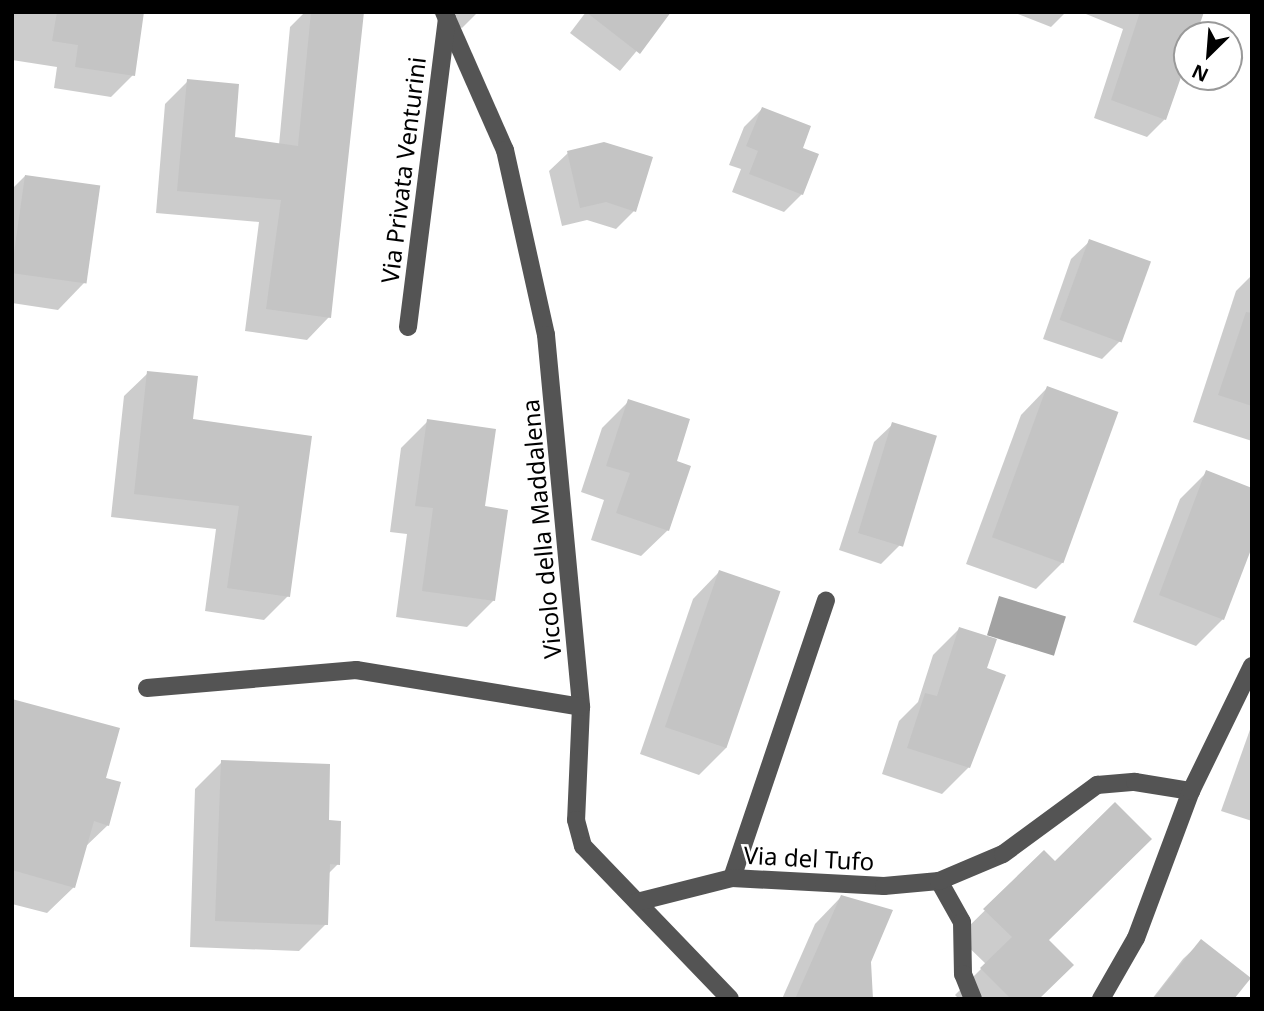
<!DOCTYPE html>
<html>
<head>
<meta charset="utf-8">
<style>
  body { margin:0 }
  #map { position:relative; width:1264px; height:1011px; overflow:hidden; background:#fff; font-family:"Noto Sans",sans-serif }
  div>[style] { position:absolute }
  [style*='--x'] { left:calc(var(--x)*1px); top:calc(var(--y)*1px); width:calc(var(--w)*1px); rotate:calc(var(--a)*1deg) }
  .water>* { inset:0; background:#a2a2a2; transform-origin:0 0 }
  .shadow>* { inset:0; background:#0003 }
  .building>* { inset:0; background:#c4c4c4; transform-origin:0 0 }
  .minor>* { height:18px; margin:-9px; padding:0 9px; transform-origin:9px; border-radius:9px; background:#545454 }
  span { translate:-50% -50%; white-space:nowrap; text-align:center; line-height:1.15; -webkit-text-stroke:5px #fff; paint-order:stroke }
  .street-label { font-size:24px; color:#000 }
  .frame { position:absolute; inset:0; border:14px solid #000; pointer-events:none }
  .north { position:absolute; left:1173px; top:21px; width:70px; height:70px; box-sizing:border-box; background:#fff; border:2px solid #999; border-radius:50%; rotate:205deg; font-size:19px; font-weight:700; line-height:28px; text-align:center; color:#000 }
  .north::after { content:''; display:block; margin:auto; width:24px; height:32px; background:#000; clip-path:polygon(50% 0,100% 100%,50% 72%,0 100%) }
</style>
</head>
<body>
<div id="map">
  <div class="water">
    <i style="left:999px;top:596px;width:70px;height:41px;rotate:17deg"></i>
  </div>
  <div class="shadow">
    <i style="clip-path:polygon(12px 12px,142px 12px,133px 75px,111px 97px,54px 88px,57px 67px,12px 60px)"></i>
    <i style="clip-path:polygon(305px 12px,362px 12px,329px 317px,307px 340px,245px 331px,259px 222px,156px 213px,165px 104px,188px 81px,233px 138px,279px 145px,290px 27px)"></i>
    <i style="clip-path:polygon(430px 12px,478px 12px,462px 28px)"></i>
    <i style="clip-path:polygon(586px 12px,669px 12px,620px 71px,570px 33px)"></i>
    <i style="clip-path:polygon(1013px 12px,1066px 12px,1051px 27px)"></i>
    <i style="clip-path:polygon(1081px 12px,1203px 12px,1195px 35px,1187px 35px,1187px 57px,1165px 119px,1147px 137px,1094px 118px,1123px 29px)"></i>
    <i style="clip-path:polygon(762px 109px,801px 149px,802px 194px,784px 212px,732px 192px,741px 169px,729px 165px,744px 127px)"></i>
    <i style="clip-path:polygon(568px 153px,634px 211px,616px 229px,587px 220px,562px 226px,549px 171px)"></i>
    <i style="clip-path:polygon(25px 176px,84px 283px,58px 310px,12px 303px,12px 189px)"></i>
    <i style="clip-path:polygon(1090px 241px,1120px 341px,1102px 359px,1043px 339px,1071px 259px)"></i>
    <i style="clip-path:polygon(1252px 275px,1252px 441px,1193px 422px,1236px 291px)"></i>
    <i style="clip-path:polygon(148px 373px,191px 421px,310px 437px,288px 596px,264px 620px,205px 611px,216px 529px,111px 517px,124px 396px)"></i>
    <i style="clip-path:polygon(1047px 388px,1062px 563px,1036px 589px,966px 564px,1021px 415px)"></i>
    <i style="clip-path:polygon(629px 401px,674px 462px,668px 530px,641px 556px,591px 540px,604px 500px,581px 492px,602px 428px)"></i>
    <i style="clip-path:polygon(428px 421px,483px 508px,494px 600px,467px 627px,396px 617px,407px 534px,390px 532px,401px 448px)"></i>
    <i style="clip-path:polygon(893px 424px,900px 545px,881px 564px,839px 550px,874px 442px)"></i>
    <i style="clip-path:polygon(1207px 472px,1223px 619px,1196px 646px,1133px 622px,1180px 499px)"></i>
    <i style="clip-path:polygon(719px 572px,726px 748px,699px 775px,640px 754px,693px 599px)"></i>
    <i style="clip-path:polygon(959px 629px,985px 670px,969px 767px,942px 794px,882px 774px,899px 721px,918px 702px,933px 655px)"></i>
    <i style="clip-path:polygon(12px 701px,104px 779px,108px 825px,84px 848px,74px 887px,47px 913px,12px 904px)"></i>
    <i style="clip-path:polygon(1252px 724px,1252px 821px,1221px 811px)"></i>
    <i style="clip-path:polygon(222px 762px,327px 821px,338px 864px,328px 874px,326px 924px,299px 951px,190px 947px,195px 789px)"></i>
    <i style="clip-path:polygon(1044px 852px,1055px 863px,1038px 999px,959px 999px,955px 995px,986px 964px,958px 937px)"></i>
    <i style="clip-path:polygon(841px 897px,869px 962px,872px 999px,782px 999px,815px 924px)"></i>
    <i style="clip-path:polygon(1202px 941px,1232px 999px,1152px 999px,1183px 959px)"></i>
  </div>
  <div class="building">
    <i style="clip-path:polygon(57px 12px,144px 12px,135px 76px,75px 67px,78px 45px,52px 41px)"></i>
    <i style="clip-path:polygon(311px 12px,364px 12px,331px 318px,266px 309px,281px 200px,177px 191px,187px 79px,239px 84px,235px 137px,298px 146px)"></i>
    <i style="clip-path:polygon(586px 12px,671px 12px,640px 54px)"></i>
    <i style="clip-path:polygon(1140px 12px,1204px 12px,1196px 35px,1187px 35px,1187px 60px,1166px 120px,1111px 100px)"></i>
    <i style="clip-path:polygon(762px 107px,811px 126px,803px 148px,819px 154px,803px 195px,749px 174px,758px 151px,746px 146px)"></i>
    <i style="clip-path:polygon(604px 142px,653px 157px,636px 212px,606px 202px,580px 208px,567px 151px)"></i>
    <i style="left:25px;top:175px;width:76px;height:99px;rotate:8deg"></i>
    <i style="left:1089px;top:239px;width:66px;height:86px;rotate:20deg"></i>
    <i style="clip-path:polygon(1246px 312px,1252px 313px,1252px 406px,1218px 395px)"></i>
    <i style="clip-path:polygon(147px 371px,198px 376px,193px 419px,312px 436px,290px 597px,227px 588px,239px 506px,134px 494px)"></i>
    <i style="left:1047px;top:386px;width:76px;height:161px;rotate:20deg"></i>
    <i style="clip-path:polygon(628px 399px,690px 419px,677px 461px,691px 466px,669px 531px,616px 513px,630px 473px,606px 466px)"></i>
    <i style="clip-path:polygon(427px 419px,496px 429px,485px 506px,508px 510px,495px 601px,422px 591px,433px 508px,415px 506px)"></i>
    <i style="left:892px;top:422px;width:47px;height:116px;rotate:17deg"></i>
    <i style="clip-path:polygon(1206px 470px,1252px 488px,1252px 547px,1224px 620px,1159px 595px)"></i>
    <i style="left:719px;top:570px;width:65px;height:166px;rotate:19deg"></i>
    <i style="clip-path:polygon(959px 627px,997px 639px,987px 668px,1006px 675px,970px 768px,907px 748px,925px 693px,937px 696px)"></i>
    <i style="clip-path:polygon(12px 699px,120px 728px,106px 778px,121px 782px,109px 826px,94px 821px,75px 888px,12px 870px)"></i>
    <i style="clip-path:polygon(221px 760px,330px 764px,329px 820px,341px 821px,340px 865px,330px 864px,328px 925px,215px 921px)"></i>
    <i style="clip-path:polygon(1115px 802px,1152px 839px,1049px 940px,1074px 965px,1039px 999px,1011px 999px,980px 968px,1012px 937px,983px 909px,1044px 850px,1055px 861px)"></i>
    <i style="clip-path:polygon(841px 895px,893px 910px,871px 962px,873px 999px,795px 999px)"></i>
    <i style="clip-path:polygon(1201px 939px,1251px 978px,1234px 999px,1153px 999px)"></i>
  </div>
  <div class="minor">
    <i style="--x:444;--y:12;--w:151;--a:66.2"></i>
    <i style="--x:505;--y:150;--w:189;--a:77.5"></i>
    <i style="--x:546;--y:335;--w:374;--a:84.6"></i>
    <i style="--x:581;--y:707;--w:113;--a:92.5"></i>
    <i style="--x:576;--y:820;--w:27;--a:75"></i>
    <i style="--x:583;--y:846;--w:212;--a:46.1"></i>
    <i style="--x:408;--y:327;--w:311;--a:-82.8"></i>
    <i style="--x:147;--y:688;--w:210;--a:-4.9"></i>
    <i style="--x:356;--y:670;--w:228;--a:9.3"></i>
    <i style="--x:732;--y:878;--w:293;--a:-71.3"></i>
    <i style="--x:939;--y:881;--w:47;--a:60.7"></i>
    <i style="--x:962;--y:922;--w:52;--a:88.9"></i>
    <i style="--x:963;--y:974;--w:27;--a:68"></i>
    <i style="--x:637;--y:902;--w:98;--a:-14.2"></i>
    <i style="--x:732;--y:878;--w:152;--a:3"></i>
    <i style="--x:884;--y:886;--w:55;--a:-5.2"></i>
    <i style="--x:939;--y:881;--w:69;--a:-22.9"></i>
    <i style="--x:1003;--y:854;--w:117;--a:-36.3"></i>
    <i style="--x:1097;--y:785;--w:38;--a:-5"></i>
    <i style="--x:1135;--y:782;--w:57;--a:9.1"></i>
    <i style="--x:1101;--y:999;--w:70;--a:-60.2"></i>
    <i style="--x:1136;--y:938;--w:157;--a:-69.5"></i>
    <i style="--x:1191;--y:791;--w:139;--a:-64"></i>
  </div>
  <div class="street-label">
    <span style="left:403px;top:170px;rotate:-83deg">Via Privata Venturini</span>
    <span style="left:541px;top:529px;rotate:-95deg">Vicolo della Maddalena</span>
    <span style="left:809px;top:858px;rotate:3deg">Via del Tufo</span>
  </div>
  <div class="frame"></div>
  <div class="north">N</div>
</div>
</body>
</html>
